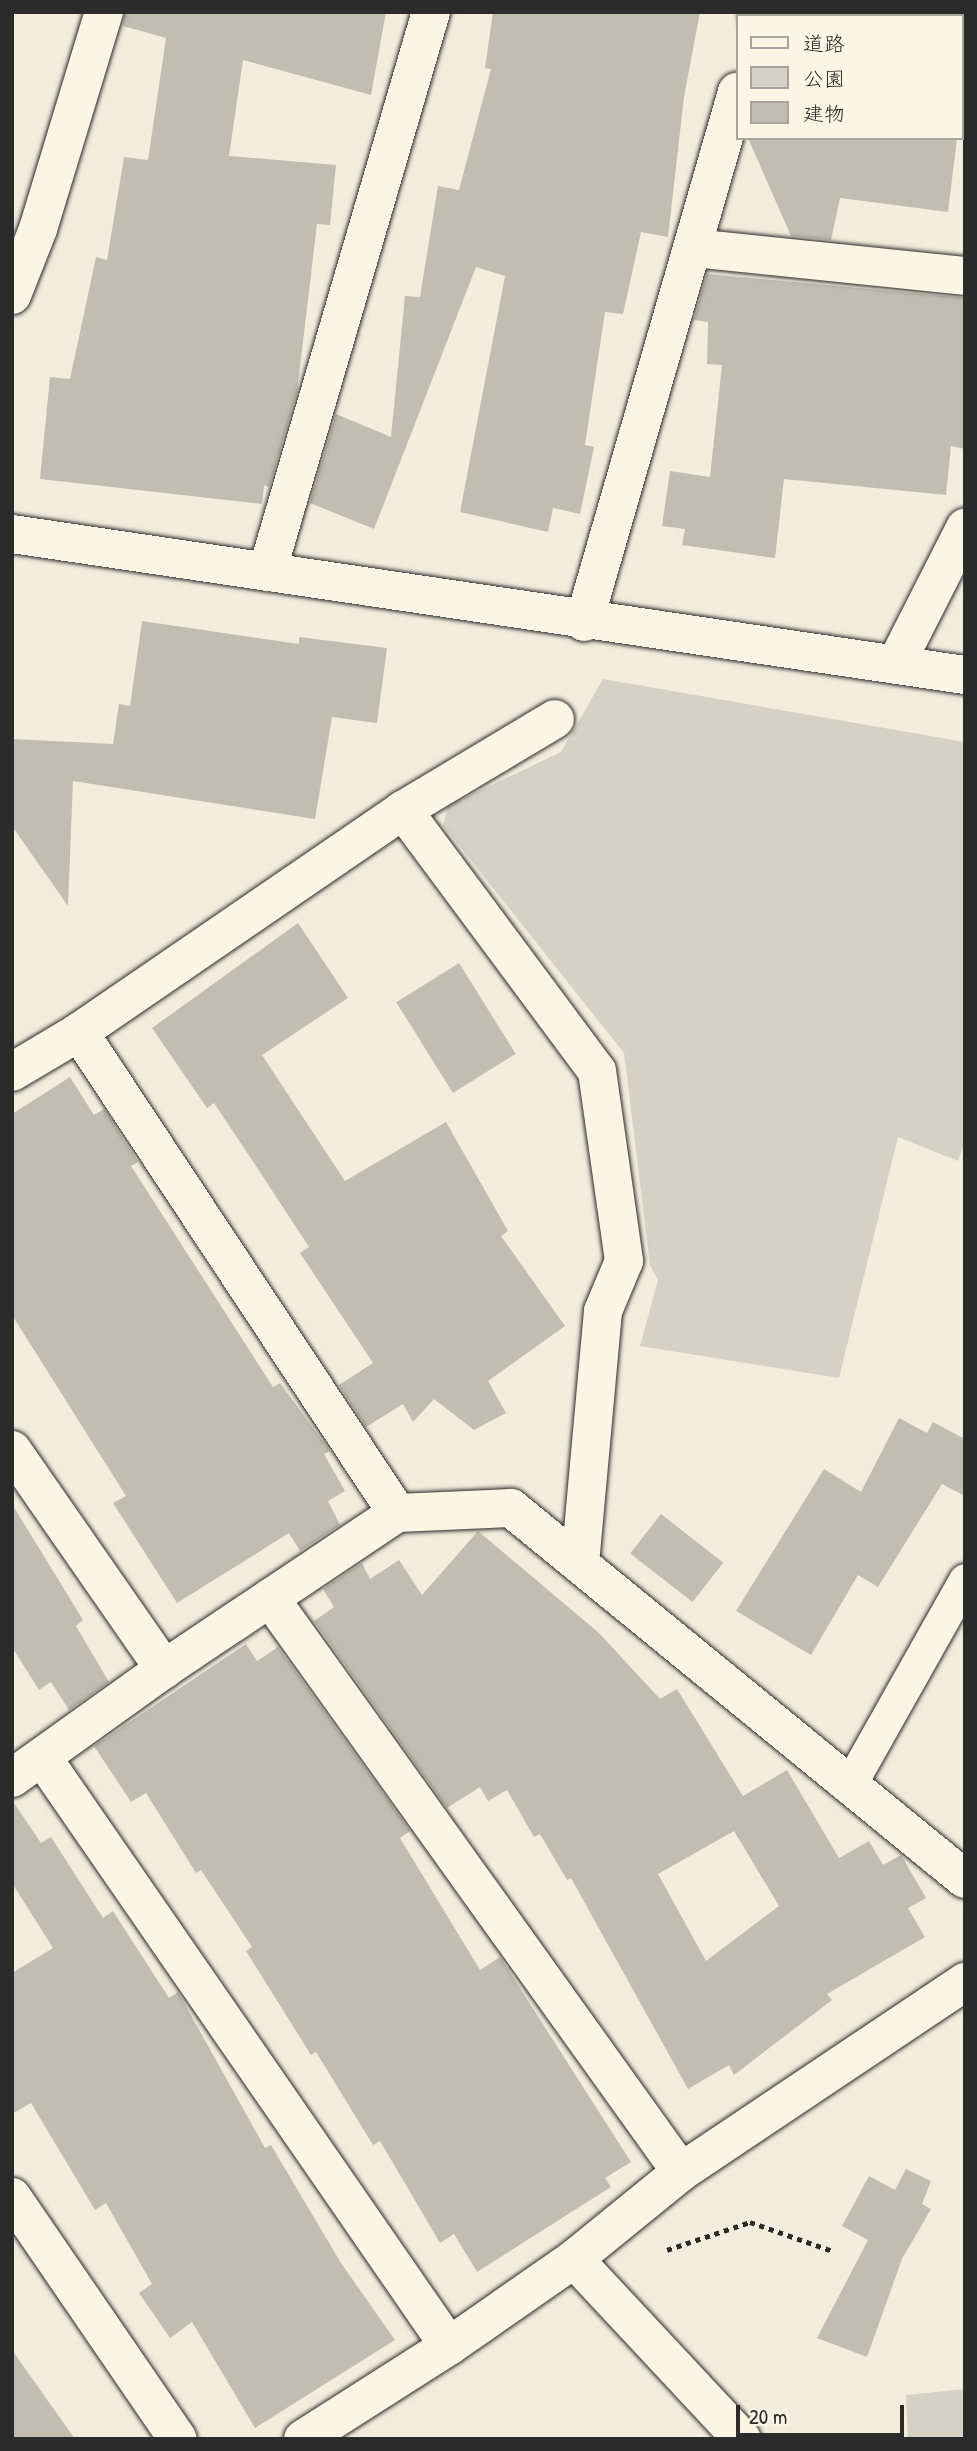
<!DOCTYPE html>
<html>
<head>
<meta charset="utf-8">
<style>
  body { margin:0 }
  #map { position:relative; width:977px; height:2451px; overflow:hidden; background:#f4edde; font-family:"Patrick Hand","Klee One",sans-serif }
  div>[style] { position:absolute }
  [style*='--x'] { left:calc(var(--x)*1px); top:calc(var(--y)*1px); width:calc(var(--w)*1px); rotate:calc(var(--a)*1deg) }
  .green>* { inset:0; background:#d6d1c4 }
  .building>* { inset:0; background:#c2bdb1; transform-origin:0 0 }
  .path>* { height:4.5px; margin-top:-2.25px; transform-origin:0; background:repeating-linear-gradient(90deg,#2b2b2b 0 5px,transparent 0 10px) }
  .roads { filter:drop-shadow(0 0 2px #2b2b2b) drop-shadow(0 0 2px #2b2b2b) }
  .service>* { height:33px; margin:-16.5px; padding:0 16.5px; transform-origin:16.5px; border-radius:16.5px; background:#fcf5e5 }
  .minor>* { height:38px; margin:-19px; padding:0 19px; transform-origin:19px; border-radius:19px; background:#fcf5e5 }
  .tertiary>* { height:38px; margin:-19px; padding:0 19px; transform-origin:19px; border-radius:19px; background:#fcf5e5 }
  span { translate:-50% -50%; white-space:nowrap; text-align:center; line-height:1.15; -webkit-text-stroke:6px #fcf5e5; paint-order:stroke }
  .frame { position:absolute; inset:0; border:14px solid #2b2b2b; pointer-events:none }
  .legend { position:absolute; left:736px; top:14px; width:228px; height:126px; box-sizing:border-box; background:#fcf5e5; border:2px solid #a8a49b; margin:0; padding:9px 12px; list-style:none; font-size:21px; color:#2b2b2b }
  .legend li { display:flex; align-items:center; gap:14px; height:35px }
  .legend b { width:35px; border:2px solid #a8a49b }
  .scale { position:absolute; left:736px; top:2405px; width:168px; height:32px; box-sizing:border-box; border:4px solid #2b2b2b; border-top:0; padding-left:9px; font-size:21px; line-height:24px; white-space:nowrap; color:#2b2b2b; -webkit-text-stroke:5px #fcf5e5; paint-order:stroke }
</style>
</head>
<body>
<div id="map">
  <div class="green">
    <i style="clip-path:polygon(603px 679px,965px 742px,965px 1141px,958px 1161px,898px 1137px,839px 1378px,640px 1346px,658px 1280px,650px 1265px,624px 1053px,443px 825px,448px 806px,561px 752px)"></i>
    <i style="clip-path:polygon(965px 2389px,965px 2439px,908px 2439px,906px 2395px)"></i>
  </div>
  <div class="building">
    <i style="clip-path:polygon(125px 12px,386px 12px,371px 95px,243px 60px,229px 156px,336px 165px,330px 225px,317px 224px,297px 392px,269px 487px,264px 485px,262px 504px,40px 479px,50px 377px,70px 379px,96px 257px,107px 260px,124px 157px,148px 160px,166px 38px,123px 26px)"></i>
    <i style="clip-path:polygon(493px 12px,700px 12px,684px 97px,668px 237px,641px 232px,623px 314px,605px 312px,585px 445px,594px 447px,580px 514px,553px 508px,548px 532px,460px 512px,505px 276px,476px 267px,374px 529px,310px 503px,336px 414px,391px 437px,405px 296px,420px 297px,438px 186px,459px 190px,491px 69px,485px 68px)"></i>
    <i style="clip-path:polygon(748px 138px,957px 138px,948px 212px,840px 198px,831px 240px,791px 236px)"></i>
    <i style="clip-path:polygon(707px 274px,965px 298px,965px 449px,951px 446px,946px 495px,784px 479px,775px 558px,682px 545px,685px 529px,662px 526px,670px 471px,710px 477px,722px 365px,707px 364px,708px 322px,694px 320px)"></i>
    <i style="clip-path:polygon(142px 621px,299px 644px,299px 637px,387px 648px,377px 723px,332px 717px,315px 819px,73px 781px,68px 906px,12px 826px,12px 739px,113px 744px,119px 704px,130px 706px)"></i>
    <i style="clip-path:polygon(298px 923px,348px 998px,262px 1055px,345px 1181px,446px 1122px,508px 1231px,501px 1236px,565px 1326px,488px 1381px,506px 1413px,474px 1430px,434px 1399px,413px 1422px,403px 1404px,366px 1427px,339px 1385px,373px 1363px,300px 1253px,309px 1247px,252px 1160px,214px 1103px,207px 1108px,152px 1028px)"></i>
    <i style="left:459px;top:963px;width:107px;height:74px;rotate:58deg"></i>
    <i style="clip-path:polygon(70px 1077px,94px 1115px,104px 1109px,138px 1162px,131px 1166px,273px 1387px,280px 1383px,330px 1451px,324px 1454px,345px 1491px,328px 1501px,340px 1525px,300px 1551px,289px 1533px,177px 1603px,113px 1503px,126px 1496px,12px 1315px,12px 1114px)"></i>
    <i style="clip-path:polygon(899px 1418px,927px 1433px,933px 1422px,965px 1439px,965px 1496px,942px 1484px,878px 1587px,858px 1575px,811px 1655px,736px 1611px,824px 1469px,861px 1492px)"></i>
    <i style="clip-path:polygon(12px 1504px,83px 1620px,76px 1626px,109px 1682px,69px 1710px,51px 1682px,39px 1690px,12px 1647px)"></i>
    <i style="left:661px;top:1514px;width:79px;height:50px;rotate:38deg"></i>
    <i style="clip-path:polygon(evenodd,478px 1531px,599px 1633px,660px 1699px,677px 1689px,743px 1796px,787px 1770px,839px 1858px,869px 1841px,883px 1865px,901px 1855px,926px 1898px,908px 1908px,925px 1937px,827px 1994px,832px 2000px,734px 2075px,729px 2065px,688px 2089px,571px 1878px,567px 1880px,540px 1834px,534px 1837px,507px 1790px,488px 1801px,480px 1787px,447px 1808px,314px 1621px,334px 1607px,323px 1589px,362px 1563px,370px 1579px,399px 1560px,422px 1595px,478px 1531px,734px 1831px,779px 1906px,706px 1961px,658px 1874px,734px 1831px)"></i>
    <i style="clip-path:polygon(246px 1644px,257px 1661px,278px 1647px,410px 1831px,400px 1838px,480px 1970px,500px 1957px,631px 2162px,605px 2178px,611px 2187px,477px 2272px,454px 2234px,440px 2243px,380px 2141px,373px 2145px,316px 2052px,311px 2055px,246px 1951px,252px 1947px,201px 1870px,196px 1873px,146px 1793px,131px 1802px,94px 1746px)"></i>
    <i style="clip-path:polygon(12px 1800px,41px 1843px,51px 1837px,103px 1918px,113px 1911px,169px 1998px,178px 1992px,265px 2148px,271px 2145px,341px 2263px,395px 2340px,255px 2428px,192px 2322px,170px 2338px,139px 2293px,152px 2284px,106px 2203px,95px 2210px,31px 2103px,12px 2114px,12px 1973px,53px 1948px,12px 1883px)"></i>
    <i style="clip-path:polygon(906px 2169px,931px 2181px,922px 2204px,931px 2209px,902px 2259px,867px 2357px,817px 2338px,868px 2240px,842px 2226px,869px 2176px,895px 2190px)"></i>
    <i style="clip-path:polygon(12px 2350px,75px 2439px,12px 2439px)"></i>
  </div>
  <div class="path">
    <i style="--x:667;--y:2250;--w:88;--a:-18.6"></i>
    <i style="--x:750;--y:2222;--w:88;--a:19.3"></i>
  </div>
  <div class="roads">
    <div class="service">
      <i style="--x:850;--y:1784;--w:234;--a:-60.6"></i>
    </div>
    <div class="minor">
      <i style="--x:758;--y:16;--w:4;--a:-76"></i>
      <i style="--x:694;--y:248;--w:272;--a:5.9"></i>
      <i style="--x:12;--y:295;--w:71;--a:-68.5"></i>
      <i style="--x:38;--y:229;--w:227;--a:-73.1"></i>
      <i style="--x:267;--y:572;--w:584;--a:-73.68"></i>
      <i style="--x:584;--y:622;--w:552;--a:-73.9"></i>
      <i style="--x:896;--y:664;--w:153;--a:-63.1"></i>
      <i style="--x:403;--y:810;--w:325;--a:53.4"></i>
      <i style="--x:597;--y:1071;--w:192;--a:81.9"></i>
      <i style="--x:624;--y:1261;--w:54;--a:112.8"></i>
      <i style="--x:603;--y:1311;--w:252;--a:95.2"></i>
      <i style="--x:79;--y:1032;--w:577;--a:56.53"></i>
      <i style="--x:12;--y:1072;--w:78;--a:-30.8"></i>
      <i style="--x:79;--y:1032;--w:393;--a:-34.4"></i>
      <i style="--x:403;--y:810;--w:177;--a:-30.9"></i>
      <i style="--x:12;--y:1450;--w:267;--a:55.2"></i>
      <i style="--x:270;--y:1598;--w:706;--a:54.4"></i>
      <i style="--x:42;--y:1757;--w:716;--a:55.36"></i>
      <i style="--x:12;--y:1778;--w:187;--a:-35.6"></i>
      <i style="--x:164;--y:1669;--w:280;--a:-33.8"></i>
      <i style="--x:397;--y:1513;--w:114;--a:-2.5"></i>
      <i style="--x:511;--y:1508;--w:586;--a:39.26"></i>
      <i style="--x:12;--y:2197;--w:293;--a:55.6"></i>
      <i style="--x:574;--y:2259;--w:246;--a:47"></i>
      <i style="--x:303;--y:2439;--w:173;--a:-32.5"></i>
      <i style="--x:449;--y:2346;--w:152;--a:-34.8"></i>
      <i style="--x:574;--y:2259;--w:138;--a:-39.1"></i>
      <i style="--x:681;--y:2172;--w:342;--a:-33.8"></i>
    </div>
    <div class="tertiary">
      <i style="--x:12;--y:534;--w:963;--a:8.42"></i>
    </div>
  </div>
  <div class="frame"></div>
  <ul class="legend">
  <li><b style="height:9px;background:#fcf5e5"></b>道路</li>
  <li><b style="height:19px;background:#d6d1c4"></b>公園</li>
  <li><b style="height:19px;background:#c2bdb1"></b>建物</li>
  </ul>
  <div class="scale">20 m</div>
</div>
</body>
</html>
